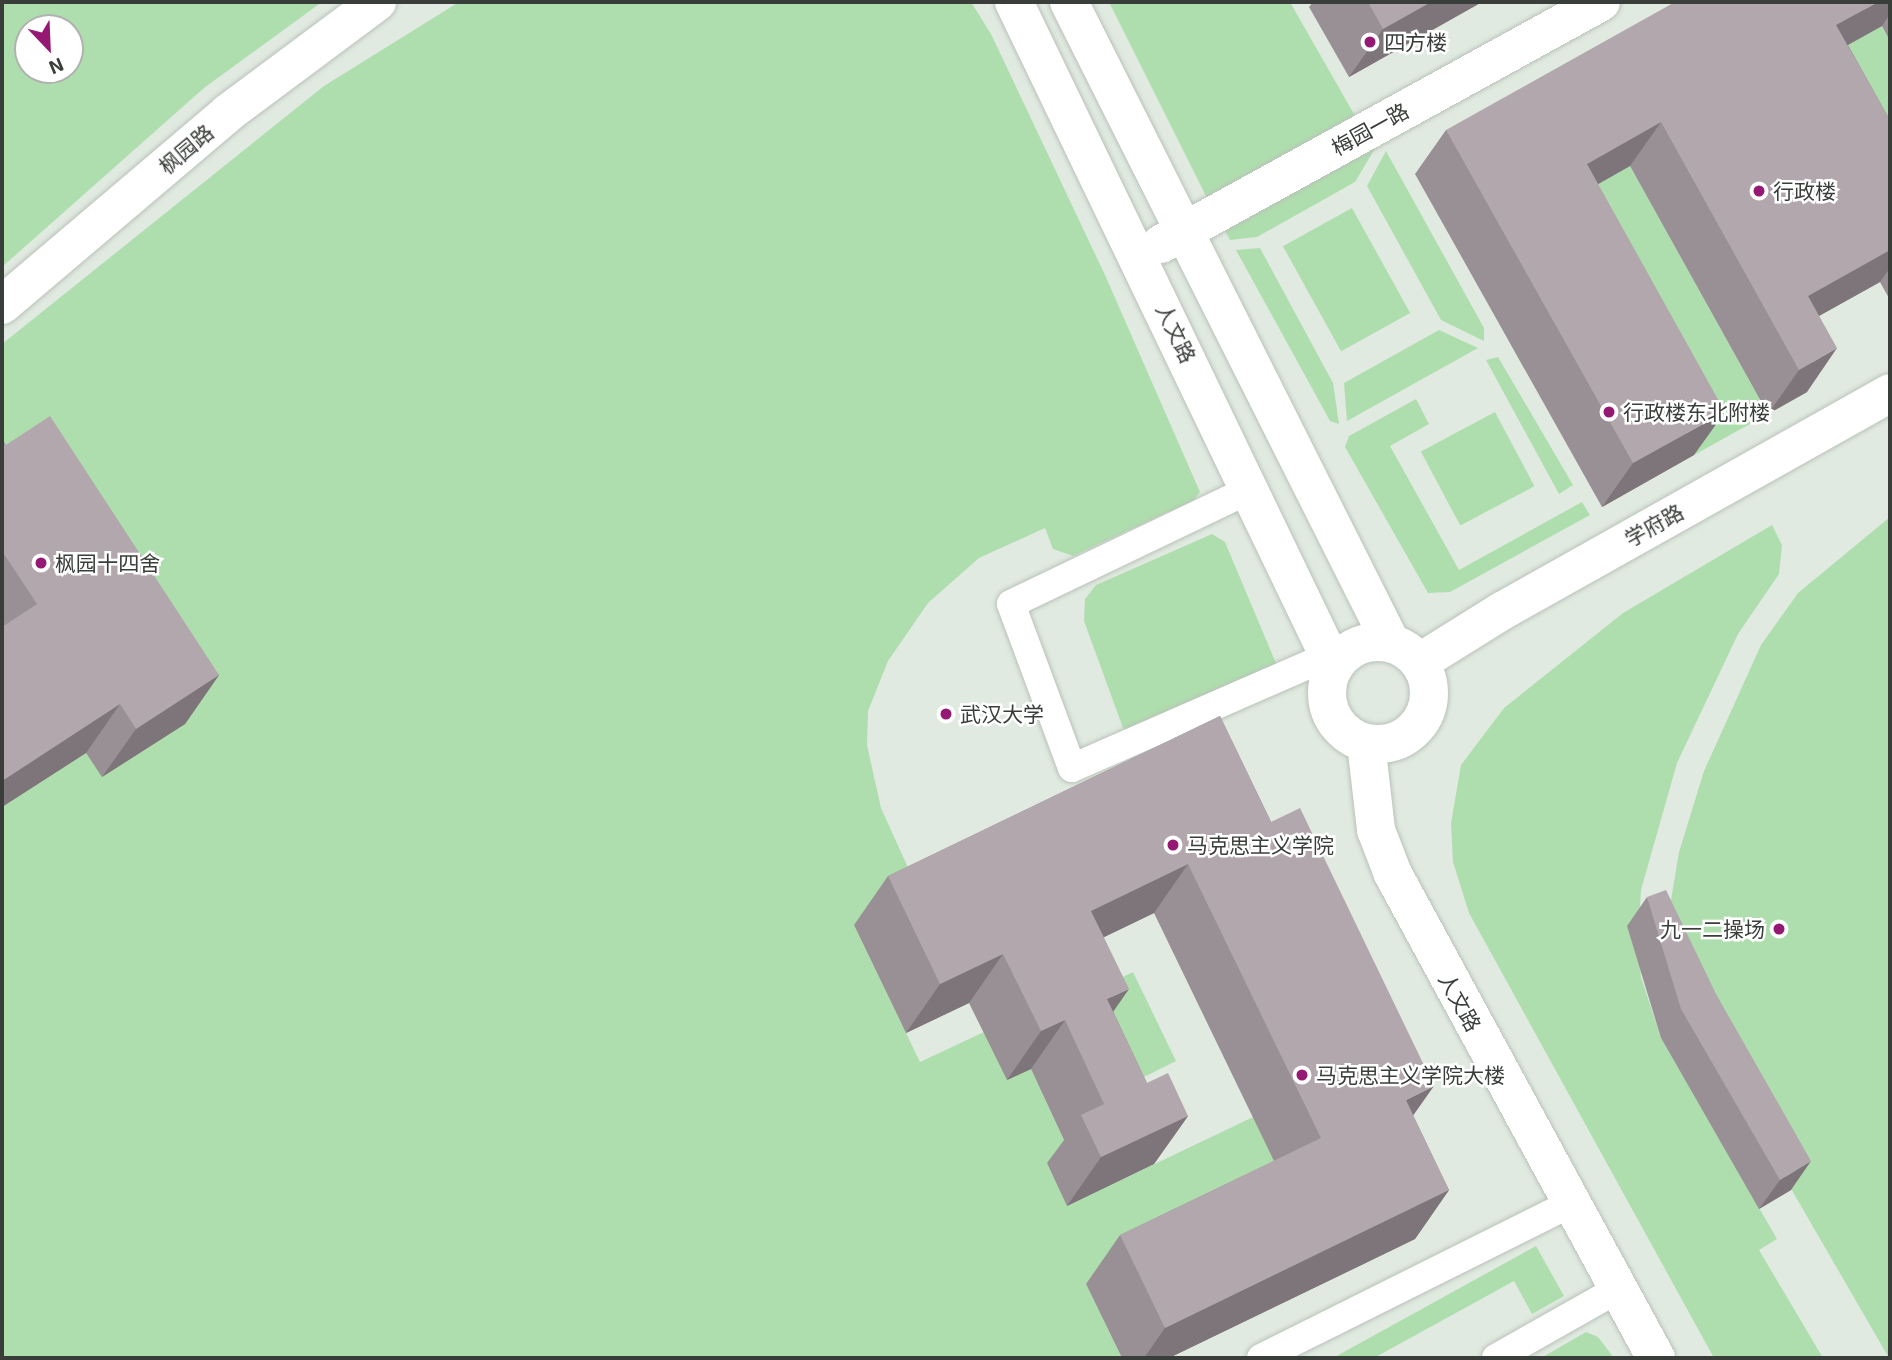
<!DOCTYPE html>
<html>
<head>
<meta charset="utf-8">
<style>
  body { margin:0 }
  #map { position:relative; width:1892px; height:1360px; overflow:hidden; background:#e1eae1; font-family:"Exo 2","Noto Sans SC",sans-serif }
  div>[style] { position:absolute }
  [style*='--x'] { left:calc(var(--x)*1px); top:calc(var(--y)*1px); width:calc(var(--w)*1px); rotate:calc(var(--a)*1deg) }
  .green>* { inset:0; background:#afdeae; transform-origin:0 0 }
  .roads { filter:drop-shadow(0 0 2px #b9c2b9) drop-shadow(0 0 2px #b9c2b9) }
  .lane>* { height:28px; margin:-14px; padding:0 14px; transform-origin:14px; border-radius:14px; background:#fff }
  .street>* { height:38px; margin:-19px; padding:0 19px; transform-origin:19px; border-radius:19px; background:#fff }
  .street>.ring { margin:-19px; padding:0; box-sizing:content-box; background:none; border:38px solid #fff; border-radius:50% }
  .wall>* { inset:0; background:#999095 }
  .shaded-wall>* { inset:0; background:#7d7579 }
  .building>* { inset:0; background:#b2a7ad }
  .dots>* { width:19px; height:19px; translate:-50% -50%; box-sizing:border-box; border:4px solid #fff; border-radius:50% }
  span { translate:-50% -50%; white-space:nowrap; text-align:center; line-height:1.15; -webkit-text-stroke:5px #fff; paint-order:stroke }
  .poi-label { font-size:21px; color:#3a3e3a }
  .left { translate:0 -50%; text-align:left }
  .right { translate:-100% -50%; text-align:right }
  .street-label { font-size:21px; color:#3a3e3a }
  .frame { position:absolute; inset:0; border:4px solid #3a3e3a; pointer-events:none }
  .north { position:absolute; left:14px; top:14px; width:70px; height:70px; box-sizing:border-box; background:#fff; border:2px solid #b0b2b0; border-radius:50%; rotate:157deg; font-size:19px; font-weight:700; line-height:28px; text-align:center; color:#3a3e3a }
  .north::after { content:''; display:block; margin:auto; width:24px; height:32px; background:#951873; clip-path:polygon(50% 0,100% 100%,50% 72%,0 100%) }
</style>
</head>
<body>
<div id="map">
  <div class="green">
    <i style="clip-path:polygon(evenodd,2px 2px,322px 2px,204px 88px,2px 267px,2px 2px,28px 28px,70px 28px,70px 70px,28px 70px,28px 28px)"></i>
    <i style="clip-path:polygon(459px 2px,971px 2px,991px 34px,1105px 275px,1200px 492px,1194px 500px,1073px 556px,1053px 549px,1045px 528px,979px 558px,928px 603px,888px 661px,868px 711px,867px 745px,881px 808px,920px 894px,854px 925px,920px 1062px,984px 1032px,1031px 1069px,1070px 1153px,1067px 1206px,1253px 1117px,1287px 1187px,1086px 1284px,1122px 1358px,2px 1358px,2px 807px,86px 753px,103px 777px,2px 474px,2px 344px,324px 86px)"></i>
    <i style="clip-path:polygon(1109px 2px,1290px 2px,1358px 121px,1210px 204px)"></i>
    <i style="clip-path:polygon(1882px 26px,1890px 41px,1890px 219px,1806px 68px)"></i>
    <i style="clip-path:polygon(1380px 140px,1355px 182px,1257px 237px,1230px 240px,1224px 229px)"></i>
    <i style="clip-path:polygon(1386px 151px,1484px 328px,1484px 341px,1441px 320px,1367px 186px)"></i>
    <i style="clip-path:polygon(1630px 166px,1768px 414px,1694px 455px,1617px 317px,1524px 369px,1496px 317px,1556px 208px)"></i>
    <i style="left:1352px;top:208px;width:120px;height:79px;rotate:61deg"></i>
    <i style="clip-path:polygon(1260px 248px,1333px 383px,1339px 424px,1330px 421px,1236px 250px)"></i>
    <i style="clip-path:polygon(1439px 330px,1478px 348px,1347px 421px,1344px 383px)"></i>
    <i style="clip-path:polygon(1498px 357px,1573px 485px,1559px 494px,1486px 360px)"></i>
    <i style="clip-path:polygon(1416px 399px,1429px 424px,1390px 446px,1459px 570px,1582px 502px,1590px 515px,1450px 592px,1428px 593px,1345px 447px,1349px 436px)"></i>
    <i style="left:1495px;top:412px;width:84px;height:84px;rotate:62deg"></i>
    <i style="clip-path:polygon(1890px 517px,1890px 1358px,1889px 1358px,1695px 1023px,1668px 918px,1679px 852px,1704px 771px,1761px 645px,1798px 593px)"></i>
    <i style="clip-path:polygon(1772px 525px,1782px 545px,1779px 574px,1738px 634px,1677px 763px,1641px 890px,1638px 940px,1641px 977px,1661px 1038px,1777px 1239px,1759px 1250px,1823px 1358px,1714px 1358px,1469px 913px,1453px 862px,1451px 823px,1461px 765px,1504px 708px,1623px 613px)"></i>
    <i style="clip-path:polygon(1212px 534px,1225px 542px,1278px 668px,1130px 730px,1123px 728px,1084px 621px,1085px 599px,1096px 585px)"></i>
    <i style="clip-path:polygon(1133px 972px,1176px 1061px,1098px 1100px,1077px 999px)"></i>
    <i style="clip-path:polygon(1536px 1246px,1564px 1296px,1532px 1314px,1514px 1281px,1374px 1358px,1333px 1358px)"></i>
    <i style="clip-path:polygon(1586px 1332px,1598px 1337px,1614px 1358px,1541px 1358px)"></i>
  </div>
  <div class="roads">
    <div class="lane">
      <i style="--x:1251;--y:489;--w:266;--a:154.4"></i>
      <i style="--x:1011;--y:604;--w:175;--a:69.6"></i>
      <i style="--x:1072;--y:768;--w:279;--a:-23.6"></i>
      <i style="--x:1261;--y:1358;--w:345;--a:-26.5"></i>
      <i style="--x:1496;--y:1358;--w:140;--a:-29.5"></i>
    </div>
    <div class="street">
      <i style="--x:1014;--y:2;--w:738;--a:64.3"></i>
      <i style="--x:1069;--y:2;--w:717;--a:63.33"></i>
      <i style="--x:1161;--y:244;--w:502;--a:-28.81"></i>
      <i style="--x:2;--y:305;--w:297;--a:-40.3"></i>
      <i style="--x:228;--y:113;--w:186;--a:-36.7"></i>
      <i class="ring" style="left:1327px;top:642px;width:64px;height:64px"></i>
      <i style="--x:1420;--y:662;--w:97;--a:-31.9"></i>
      <i style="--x:1502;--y:611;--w:445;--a:-29.3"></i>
      <i style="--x:1366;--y:743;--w:88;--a:83.4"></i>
      <i style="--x:1376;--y:830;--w:47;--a:68.9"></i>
      <i style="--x:1393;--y:874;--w:551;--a:61.48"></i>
    </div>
  </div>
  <div class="wall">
    <i style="clip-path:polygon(1313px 2px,1482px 2px,1349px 77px,1309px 7px)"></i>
    <i style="clip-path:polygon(1890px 2px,1890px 41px,1882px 26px,1848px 45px,1890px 120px,1890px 300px,1880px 282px,1819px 316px,1807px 392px,1768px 414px,1630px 166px,1598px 184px,1694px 455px,1602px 507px,1415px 174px,1446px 130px)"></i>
    <i style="clip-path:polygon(2px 439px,6px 445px,219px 675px,185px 724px,102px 777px,86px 753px,2px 807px)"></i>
    <i style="clip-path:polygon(1220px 716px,1449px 1190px,1415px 1239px,1169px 1358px,1122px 1358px,1086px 1284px,1120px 1235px,1274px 1161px,1154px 913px,1104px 937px,1113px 1011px,1147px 1083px,1188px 1116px,1154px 1164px,1067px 1206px,1047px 1163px,1064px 1140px,1031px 1069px,1007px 1080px,969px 1003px,906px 1033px,854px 925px,888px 876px)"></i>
    <i style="clip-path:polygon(1647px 897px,1791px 1190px,1759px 1209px,1661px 1038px,1627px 926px)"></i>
  </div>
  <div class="shaded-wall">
    <i style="clip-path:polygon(1431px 2px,1482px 2px,1349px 77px,1383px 29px)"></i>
    <i style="clip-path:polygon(1878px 2px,1890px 2px,1890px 14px,1882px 26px,1806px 68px,1836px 25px)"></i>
    <i style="clip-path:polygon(1661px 122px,1630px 166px,1556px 208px,1587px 164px)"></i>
    <i style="clip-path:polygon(1890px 250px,1890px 268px,1880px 282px,1781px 337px,1808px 296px)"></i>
    <i style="clip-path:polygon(1837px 348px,1807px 392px,1768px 414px,1799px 370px)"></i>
    <i style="clip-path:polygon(1725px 412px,1694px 455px,1602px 507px,1633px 463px)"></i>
    <i style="clip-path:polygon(219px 675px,185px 724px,102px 777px,136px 729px)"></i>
    <i style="clip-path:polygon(120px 704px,86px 753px,2px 807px,2px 781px)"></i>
    <i style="clip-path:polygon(1188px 864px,1154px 913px,1057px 960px,1091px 911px)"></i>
    <i style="clip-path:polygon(1003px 954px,969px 1003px,906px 1033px,940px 984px)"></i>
    <i style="clip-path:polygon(1129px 989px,1095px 1038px,1107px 999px)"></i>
    <i style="clip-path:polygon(1065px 1020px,1031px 1069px,1007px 1080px,1041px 1031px)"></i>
    <i style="clip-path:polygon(1434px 1086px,1400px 1134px,1406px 1100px)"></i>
    <i style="clip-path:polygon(1188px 1116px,1154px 1164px,1067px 1206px,1101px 1157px)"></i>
    <i style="clip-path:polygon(1811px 1161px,1791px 1190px,1759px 1209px,1780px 1180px)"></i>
    <i style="clip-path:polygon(1449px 1190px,1415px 1239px,1169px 1358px,1144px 1358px,1165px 1328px)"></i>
  </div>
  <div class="building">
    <i style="clip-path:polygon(1368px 2px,1431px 2px,1383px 29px)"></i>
    <i style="clip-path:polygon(1675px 2px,1878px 2px,1836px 25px,1890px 120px,1890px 250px,1808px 296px,1837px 348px,1799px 370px,1661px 122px,1587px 164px,1725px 412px,1633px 463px,1446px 130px)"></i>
    <i style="clip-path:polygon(50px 416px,219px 675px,136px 729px,120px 704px,2px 781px,2px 627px,37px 604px,2px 551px,2px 439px,6px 445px)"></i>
    <i style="clip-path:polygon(1220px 716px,1271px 822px,1300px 808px,1434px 1086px,1406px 1100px,1449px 1190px,1165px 1328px,1120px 1235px,1321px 1138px,1188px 864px,1091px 911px,1129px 989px,1107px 999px,1147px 1083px,1168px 1073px,1188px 1116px,1101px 1157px,1081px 1115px,1104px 1104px,1065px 1020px,1041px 1031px,1003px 954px,940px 984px,888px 876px)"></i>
    <i style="clip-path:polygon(1666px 890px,1716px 994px,1811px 1161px,1780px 1180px,1681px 1009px,1647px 897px)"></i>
  </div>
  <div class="dots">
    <i style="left:1370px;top:42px;background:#951873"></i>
    <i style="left:1759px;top:191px;background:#951873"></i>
    <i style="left:1609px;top:412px;background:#951873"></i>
    <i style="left:41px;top:563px;background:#951873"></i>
    <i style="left:946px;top:714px;background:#951873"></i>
    <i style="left:1173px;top:845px;background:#951873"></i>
    <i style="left:1779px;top:929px;background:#951873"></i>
    <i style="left:1302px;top:1075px;background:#951873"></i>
  </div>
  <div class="poi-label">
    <span class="left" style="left:1384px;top:42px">四方楼</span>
    <span class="left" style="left:1773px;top:191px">行政楼</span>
    <span class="left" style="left:1623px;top:412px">行政楼东北附楼</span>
    <span class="left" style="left:55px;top:563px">枫园十四舍</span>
    <span class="left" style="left:960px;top:714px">武汉大学</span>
    <span class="left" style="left:1187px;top:845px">马克思主义学院</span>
    <span class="right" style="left:1765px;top:929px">九一二操场</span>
    <span class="left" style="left:1316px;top:1075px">马克思主义学院大楼</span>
  </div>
  <div class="street-label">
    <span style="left:1370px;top:129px;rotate:-29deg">梅园一路</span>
    <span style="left:186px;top:149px;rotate:-40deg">枫园路</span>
    <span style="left:1176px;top:333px;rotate:64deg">人文路</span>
    <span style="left:1654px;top:525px;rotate:-29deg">学府路</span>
    <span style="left:1460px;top:1002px;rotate:61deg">人文路</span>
  </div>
  <div class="frame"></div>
  <div class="north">N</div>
</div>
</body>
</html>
